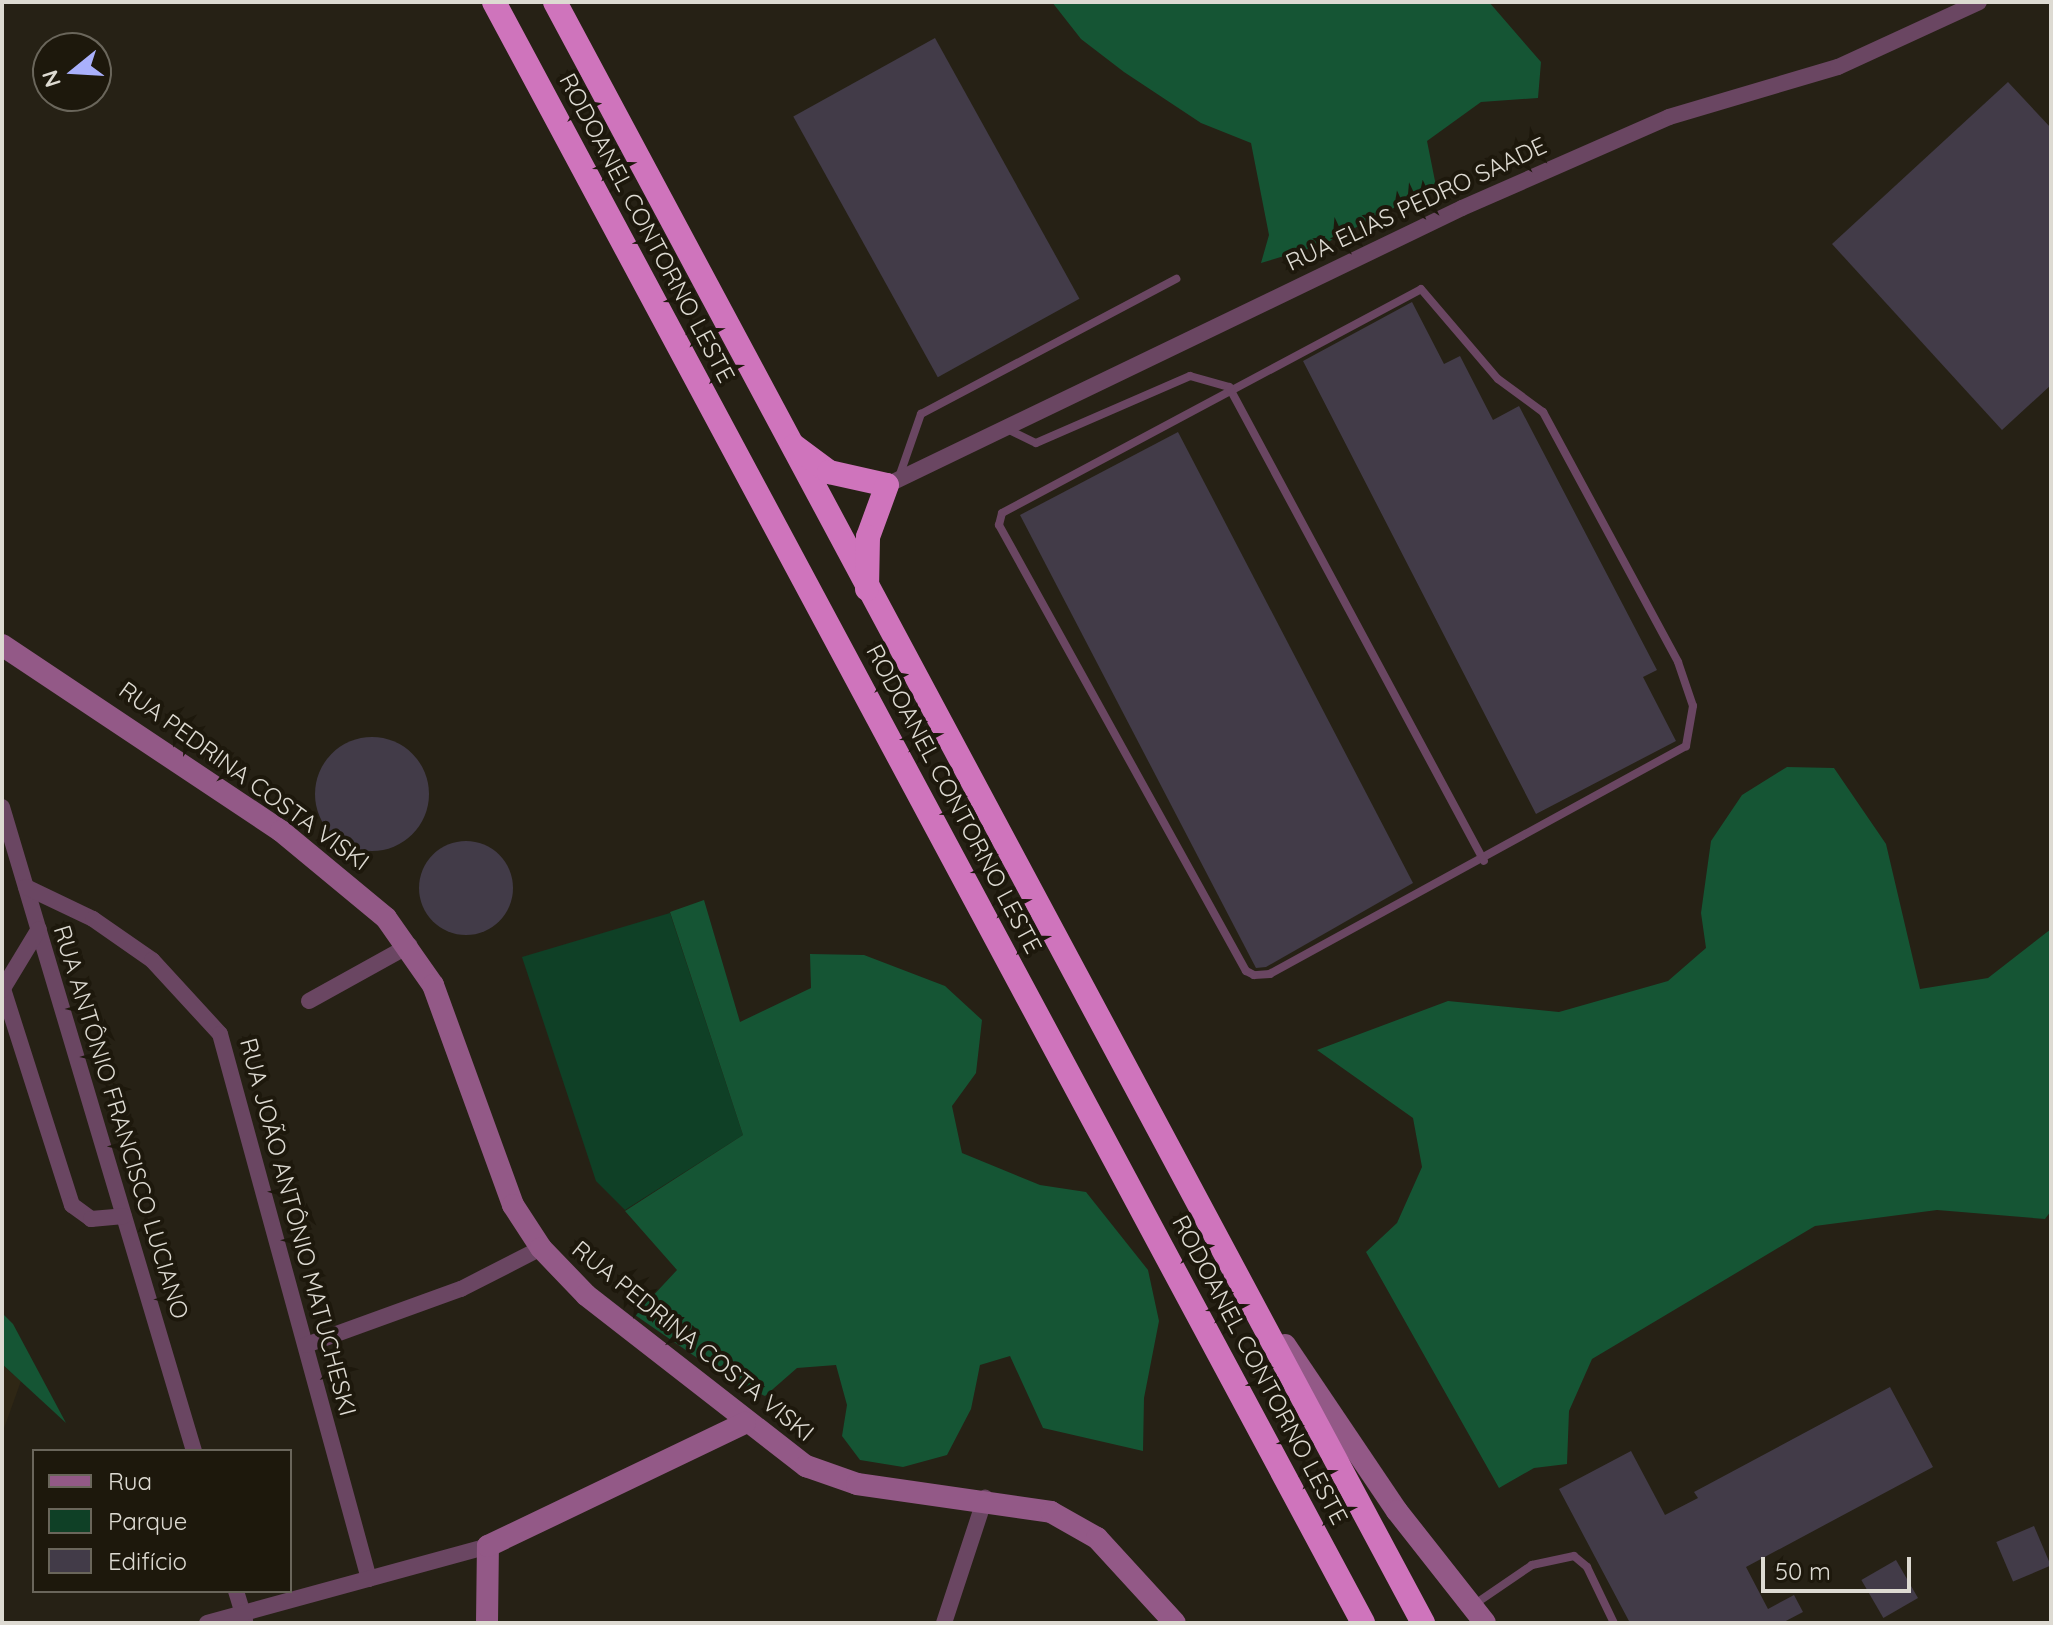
<!DOCTYPE html>
<html>
<head>
<meta charset="utf-8">
<style>
  body { margin:0 }
  #map { position:relative; width:2053px; height:1625px; overflow:hidden; background:#262115; font-family:Quicksand,sans-serif }
  div>[style] { position:absolute }
  [style*='--x'] { left:calc(var(--x)*1px); top:calc(var(--y)*1px); width:calc(var(--w)*1px); rotate:calc(var(--a)*1deg) }
  .built>* { inset:0; background:#2f2715 }
  .green>* { inset:0; background:#0f4026 }
  .forest>* { inset:0; background:#155534 }
  .building>* { inset:0; background:#423b48; transform-origin:0 0 }
  .round { border-radius:50% }
  .lane>* { height:8px; margin:-4px; padding:0 4px; transform-origin:4px; border-radius:4px; background:#6a4662 }
  .street>* { height:16px; margin:-8px; padding:0 8px; transform-origin:8px; border-radius:8px; background:#6a4662 }
  .secondary>* { height:22px; margin:-11px; padding:0 11px; transform-origin:11px; border-radius:11px; background:#935987 }
  .highway>* { height:24px; margin:-12px; padding:0 12px; transform-origin:12px; border-radius:12px; background:#cf74bc }
  span { translate:-50% -50%; white-space:nowrap; text-align:center; line-height:1.15; -webkit-text-stroke:8px #1d180c; paint-order:stroke }
  .street-label { font-size:24px; color:#dddad2 }
  .frame { position:absolute; inset:0; border:4px solid #dddad2; pointer-events:none }
  .legend { position:absolute; left:32px; top:1449px; width:260px; height:144px; box-sizing:border-box; background:#1d180c; border:2px solid #6a665b; margin:0; padding:10px 14px; list-style:none; font-size:24px; color:#dddad2 }
  .legend li { display:flex; align-items:center; gap:16px; height:40px }
  .legend b { width:40px; border:2px solid #6a665b }
  .north { position:absolute; left:32px; top:32px; width:80px; height:80px; box-sizing:border-box; background:#1d180c; border:2px solid #6a665b; border-radius:50%; rotate:252deg; font-size:22px; font-weight:700; line-height:32px; text-align:center; color:#dddad2 }
  .north::after { content:''; display:block; margin:auto; width:28px; height:36px; background:#a9b0fc; clip-path:polygon(50% 0,100% 100%,50% 72%,0 100%) }
  .scale { position:absolute; left:1761px; top:1557px; width:150px; height:36px; box-sizing:border-box; border:4px solid #dddad2; border-top:0; padding-left:10px; font-size:24px; line-height:28px; white-space:nowrap; color:#dddad2; -webkit-text-stroke:6px #1d180c; paint-order:stroke }
</style>
</head>
<body>
<div id="map">
  <div class="built">
    <i style="clip-path:polygon(2px 1365px,21px 1381px,2px 1434px)"></i>
  </div>
  <div class="green">
    <i style="clip-path:polygon(670px 913px,743px 1135px,625px 1210px,596px 1181px,522px 957px)"></i>
  </div>
  <div class="forest">
    <i style="clip-path:polygon(1052px 2px,1489px 2px,1541px 62px,1538px 98px,1481px 102px,1427px 141px,1436px 186px,1324px 244px,1261px 263px,1269px 235px,1251px 143px,1201px 123px,1124px 72px,1081px 39px)"></i>
    <i style="clip-path:polygon(1787px 767px,1834px 768px,1886px 844px,1920px 989px,1988px 978px,2051px 929px,2051px 1211px,2045px 1219px,1937px 1210px,1815px 1226px,1592px 1359px,1569px 1411px,1567px 1464px,1534px 1468px,1499px 1488px,1366px 1252px,1397px 1223px,1422px 1167px,1413px 1118px,1317px 1050px,1448px 1001px,1559px 1012px,1668px 981px,1706px 948px,1701px 913px,1711px 841px,1742px 795px)"></i>
    <i style="clip-path:polygon(704px 900px,740px 1022px,811px 988px,810px 954px,864px 955px,945px 986px,982px 1020px,976px 1073px,952px 1106px,962px 1153px,1040px 1185px,1086px 1192px,1148px 1270px,1159px 1321px,1144px 1398px,1143px 1451px,1043px 1428px,1010px 1356px,980px 1365px,971px 1409px,947px 1455px,903px 1467px,860px 1460px,842px 1436px,847px 1405px,836px 1365px,797px 1368px,765px 1396px,729px 1380px,635px 1315px,677px 1270px,625px 1211px,743px 1135px,670px 912px)"></i>
    <i style="clip-path:polygon(2px 1313px,13px 1324px,66px 1423px,2px 1364px)"></i>
  </div>
  <div class="building">
    <i style="left:935px;top:38px;width:298px;height:162px;rotate:61deg"></i>
    <i style="clip-path:polygon(2008px 82px,2051px 128px,2051px 385px,2002px 430px,1832px 244px)"></i>
    <i style="clip-path:polygon(1412px 302px,1444px 364px,1460px 356px,1493px 420px,1519px 406px,1657px 670px,1643px 677px,1676px 741px,1536px 814px,1303px 361px)"></i>
    <i style="clip-path:polygon(1178px 432px,1413px 883px,1266px 967px,1256px 968px,1020px 515px)"></i>
    <i class="round" style="left:315px;top:737px;width:114px;height:114px"></i>
    <i class="round" style="left:419px;top:841px;width:94px;height:94px"></i>
    <i style="clip-path:polygon(1890px 1387px,1933px 1467px,1746px 1567px,1768px 1609px,1794px 1595px,1803px 1612px,1782px 1623px,1630px 1623px,1559px 1489px,1631px 1451px,1665px 1515px,1698px 1498px,1694px 1492px)"></i>
    <i style="left:2034px;top:1526px;width:43px;height:41px;rotate:67deg"></i>
    <i style="left:1896px;top:1560px;width:44px;height:40px;rotate:60deg"></i>
  </div>
  <div class="lane">
    <i style="--x:1421;--y:289;--w:118;--a:49.5"></i>
    <i style="--x:1498;--y:379;--w:56;--a:36.3"></i>
    <i style="--x:1543;--y:412;--w:284;--a:61.6"></i>
    <i style="--x:1678;--y:662;--w:46;--a:71.2"></i>
    <i style="--x:1693;--y:706;--w:41;--a:99.9"></i>
    <i style="--x:1686;--y:746;--w:474;--a:151.3"></i>
    <i style="--x:1270;--y:974;--w:16;--a:176"></i>
    <i style="--x:1254;--y:975;--w:9;--a:-153"></i>
    <i style="--x:1246;--y:971;--w:510;--a:-118.98"></i>
    <i style="--x:999;--y:525;--w:12;--a:-76"></i>
    <i style="--x:1002;--y:513;--w:475;--a:-28.1"></i>
    <i style="--x:1007;--y:429;--w:32;--a:26"></i>
    <i style="--x:1036;--y:443;--w:168;--a:-23.5"></i>
    <i style="--x:1190;--y:376;--w:41;--a:15.8"></i>
    <i style="--x:1229;--y:387;--w:538;--a:61.72"></i>
    <i style="--x:899;--y:477;--w:67;--a:-70.8"></i>
    <i style="--x:921;--y:414;--w:289;--a:-27.9"></i>
    <i style="--x:1472;--y:1606;--w:73;--a:-34.3"></i>
    <i style="--x:1532;--y:1565;--w:43;--a:-12.1"></i>
    <i style="--x:1574;--y:1556;--w:17;--a:40"></i>
    <i style="--x:1587;--y:1567;--w:62;--a:64.3"></i>
  </div>
  <div class="street">
    <i style="--x:887;--y:485;--w:638;--a:-25.72"></i>
    <i style="--x:1462;--y:208;--w:226;--a:-23.7"></i>
    <i style="--x:1669;--y:117;--w:176;--a:-16.5"></i>
    <i style="--x:1838;--y:67;--w:155;--a:-24.7"></i>
    <i style="--x:2;--y:807;--w:672;--a:73.4"></i>
    <i style="--x:26;--y:887;--w:74;--a:25.5"></i>
    <i style="--x:93;--y:919;--w:72;--a:34.8"></i>
    <i style="--x:152;--y:960;--w:100;--a:47.4"></i>
    <i style="--x:220;--y:1034;--w:565;--a:74.71"></i>
    <i style="--x:3;--y:989;--w:227;--a:72.3"></i>
    <i style="--x:72;--y:1205;--w:24;--a:36"></i>
    <i style="--x:91;--y:1219;--w:33;--a:-5"></i>
    <i style="--x:2;--y:990;--w:71;--a:-58.8"></i>
    <i style="--x:309;--y:1001;--w:115;--a:-29"></i>
    <i style="--x:306;--y:1345;--w:165;--a:-19.9"></i>
    <i style="--x:461;--y:1289;--w:90;--a:-27.1"></i>
    <i style="--x:236;--y:1591;--w:31;--a:73"></i>
    <i style="--x:207;--y:1623;--w:291;--a:-15.3"></i>
    <i style="--x:944;--y:1623;--w:132;--a:-71.8"></i>
  </div>
  <div class="secondary">
    <i style="--x:2;--y:645;--w:335;--a:33.7"></i>
    <i style="--x:281;--y:831;--w:136;--a:39.6"></i>
    <i style="--x:386;--y:918;--w:82;--a:55"></i>
    <i style="--x:433;--y:985;--w:234;--a:70"></i>
    <i style="--x:513;--y:1205;--w:51;--a:56.9"></i>
    <i style="--x:541;--y:1248;--w:65;--a:46.2"></i>
    <i style="--x:586;--y:1295;--w:279;--a:37.9"></i>
    <i style="--x:806;--y:1466;--w:54;--a:19.4"></i>
    <i style="--x:857;--y:1484;--w:196;--a:8.2"></i>
    <i style="--x:1051;--y:1512;--w:53;--a:29.5"></i>
    <i style="--x:1097;--y:1538;--w:115;--a:47.5"></i>
    <i style="--x:1285;--y:1345;--w:200;--a:56"></i>
    <i style="--x:1397;--y:1511;--w:142;--a:51.8"></i>
    <i style="--x:487;--y:1623;--w:77;--a:-89.3"></i>
    <i style="--x:488;--y:1546;--w:285;--a:-25.6"></i>
  </div>
  <div class="highway">
    <i style="--x:494;--y:2;--w:1839;--a:61.8"></i>
    <i style="--x:555;--y:2;--w:1839;--a:61.83"></i>
    <i style="--x:794;--y:446;--w:44;--a:36.6"></i>
    <i style="--x:829;--y:472;--w:59;--a:12.6"></i>
    <i style="--x:887;--y:485;--w:55;--a:110.1"></i>
    <i style="--x:868;--y:537;--w:52;--a:91.1"></i>
  </div>
  <div class="street-label">
    <span style="left:1416px;top:204px;rotate:-25deg">RUA ELIAS PEDRO SAADE</span>
    <span style="left:647px;top:228px;rotate:62deg">RODOANEL CONTORNO LESTE</span>
    <span style="left:244px;top:776px;rotate:36deg">RUA PEDRINA COSTA VISKI</span>
    <span style="left:954px;top:799px;rotate:62deg">RODOANEL CONTORNO LESTE</span>
    <span style="left:121px;top:1122px;rotate:73deg">RUA ANTÔNIO FRANCISCO LUCIANO</span>
    <span style="left:298px;top:1227px;rotate:75deg">RUA JOÃO ANTÔNIO MATUCHESKI</span>
    <span style="left:693px;top:1341px;rotate:39deg">RUA PEDRINA COSTA VISKI</span>
    <span style="left:1260px;top:1370px;rotate:62deg">RODOANEL CONTORNO LESTE</span>
  </div>
  <div class="frame"></div>
  <ul class="legend">
  <li><b style="height:10px;background:#935987"></b>Rua</li>
  <li><b style="height:22px;background:#0f4026"></b>Parque</li>
  <li><b style="height:22px;background:#423b48"></b>Edifício</li>
  </ul>
  <div class="north">N</div>
  <div class="scale">50 m</div>
</div>
</body>
</html>
